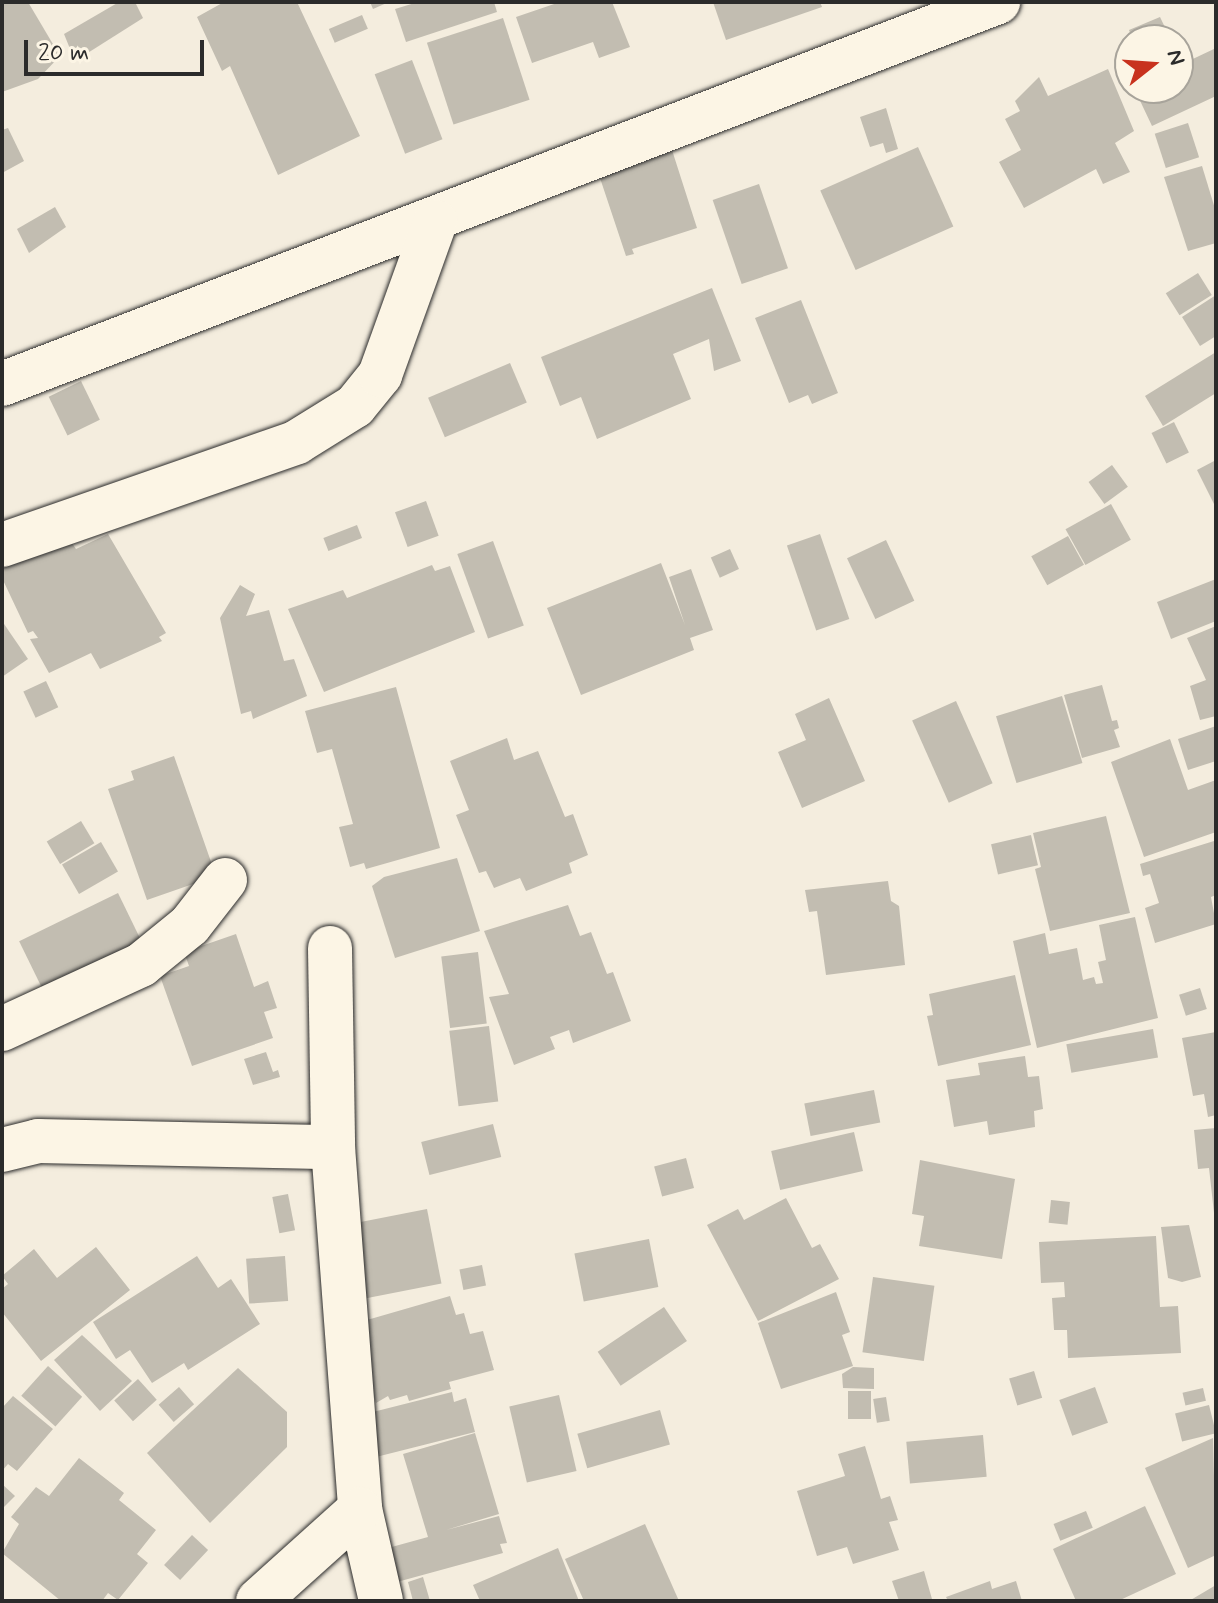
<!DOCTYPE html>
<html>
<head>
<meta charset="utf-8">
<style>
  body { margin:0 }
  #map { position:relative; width:1218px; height:1603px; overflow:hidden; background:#f4edde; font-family:Mynerve,sans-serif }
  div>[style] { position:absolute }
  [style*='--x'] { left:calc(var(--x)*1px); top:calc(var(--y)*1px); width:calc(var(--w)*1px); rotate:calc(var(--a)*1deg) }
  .building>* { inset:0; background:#c2bdb1; transform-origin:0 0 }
  .roads { filter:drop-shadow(0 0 2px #2b2b2b) drop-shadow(0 0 2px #2b2b2b) }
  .minor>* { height:44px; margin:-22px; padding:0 22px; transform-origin:22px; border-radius:22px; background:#fcf5e5 }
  span { translate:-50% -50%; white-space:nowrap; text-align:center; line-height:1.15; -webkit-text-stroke:6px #fcf5e5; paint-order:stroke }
  .frame { position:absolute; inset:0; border:4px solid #2b2b2b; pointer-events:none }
  .north { position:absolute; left:1114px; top:24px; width:80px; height:80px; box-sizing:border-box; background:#fcf5e5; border:2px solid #a8a49b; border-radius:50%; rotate:73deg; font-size:22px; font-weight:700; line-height:32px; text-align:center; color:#2b2b2b }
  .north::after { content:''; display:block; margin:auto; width:28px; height:36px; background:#c8321e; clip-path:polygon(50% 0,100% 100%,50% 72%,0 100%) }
  .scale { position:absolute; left:24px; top:40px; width:180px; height:36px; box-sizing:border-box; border:4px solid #2b2b2b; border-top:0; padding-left:10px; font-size:24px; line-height:28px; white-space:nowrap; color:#2b2b2b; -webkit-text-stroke:6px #fcf5e5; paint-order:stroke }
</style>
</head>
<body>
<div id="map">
  <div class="building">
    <i style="clip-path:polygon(2px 2px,28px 2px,60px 56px,38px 79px,2px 92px)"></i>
    <i style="clip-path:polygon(119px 2px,135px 2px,143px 18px,75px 61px,64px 34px)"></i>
    <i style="clip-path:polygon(224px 2px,297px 2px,360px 136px,278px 175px,230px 66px,222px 71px,197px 17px)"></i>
    <i style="clip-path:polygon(370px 2px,389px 2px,373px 9px)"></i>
    <i style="clip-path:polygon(418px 2px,494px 2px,497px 12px,406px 42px,395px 9px)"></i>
    <i style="clip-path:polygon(560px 2px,612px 2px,630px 47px,599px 58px,593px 42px,532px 63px,516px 17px)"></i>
    <i style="clip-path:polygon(713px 2px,820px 2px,822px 7px,726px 40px)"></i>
    <i style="left:362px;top:15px;width:15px;height:36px;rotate:67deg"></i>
    <i style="clip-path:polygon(1160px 17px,1171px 40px,1133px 40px,1129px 30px)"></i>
    <i style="left:503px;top:18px;width:86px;height:80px;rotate:72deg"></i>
    <i style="clip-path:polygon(1216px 48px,1216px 96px,1152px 126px,1134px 88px,1178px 88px,1178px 66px)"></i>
    <i style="left:412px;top:60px;width:85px;height:40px;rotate:69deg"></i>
    <i style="clip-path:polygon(1108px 69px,1134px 131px,1115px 143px,1130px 172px,1103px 184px,1096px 169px,1024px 208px,999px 162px,1021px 150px,1005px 119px,1020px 111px,1015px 101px,1039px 77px,1048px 96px)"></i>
    <i style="clip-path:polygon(886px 108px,898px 149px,886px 153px,883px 143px,870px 147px,860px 117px)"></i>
    <i style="left:1188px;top:123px;width:36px;height:35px;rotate:72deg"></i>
    <i style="clip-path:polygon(8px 128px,24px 161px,2px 173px,2px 130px)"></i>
    <i style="left:918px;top:147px;width:87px;height:107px;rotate:66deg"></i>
    <i style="clip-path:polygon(672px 150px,697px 228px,632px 249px,634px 254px,626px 256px,599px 175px)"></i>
    <i style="clip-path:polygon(1202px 166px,1216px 212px,1216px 243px,1188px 251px,1164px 177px)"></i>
    <i style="left:759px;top:184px;width:89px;height:49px;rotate:71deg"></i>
    <i style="clip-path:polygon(55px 207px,66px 227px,29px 253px,17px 229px)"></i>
    <i style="left:1198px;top:273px;width:26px;height:38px;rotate:58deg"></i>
    <i style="clip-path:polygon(712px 288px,741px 361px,714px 371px,709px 339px,673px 354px,691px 399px,597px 439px,581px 397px,560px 406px,541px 357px)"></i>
    <i style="clip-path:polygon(1216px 295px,1216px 336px,1200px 346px,1182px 317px)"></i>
    <i style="clip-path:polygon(801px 300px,838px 393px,812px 404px,808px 395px,789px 403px,755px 318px)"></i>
    <i style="clip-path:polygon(1216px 352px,1216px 393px,1163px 426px,1145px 396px)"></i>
    <i style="left:510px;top:363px;width:43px;height:89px;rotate:67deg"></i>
    <i style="left:81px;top:381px;width:43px;height:36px;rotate:64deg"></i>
    <i style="left:1174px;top:422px;width:34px;height:25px;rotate:64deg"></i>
    <i style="clip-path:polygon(1216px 460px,1216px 508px,1197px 470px)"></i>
    <i style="left:1112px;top:465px;width:27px;height:29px;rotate:54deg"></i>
    <i style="left:426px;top:501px;width:37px;height:33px;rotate:70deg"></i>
    <i style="left:1111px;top:504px;width:41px;height:52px;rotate:61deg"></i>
    <i style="left:357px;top:525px;width:14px;height:36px;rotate:69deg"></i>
    <i style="clip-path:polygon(63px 530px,76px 549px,108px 534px,166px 633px,159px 637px,162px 641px,100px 669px,91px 653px,49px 673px,30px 639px,38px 638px,33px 631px,28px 633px,2px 578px,2px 560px)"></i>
    <i style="left:820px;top:534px;width:90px;height:35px;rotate:71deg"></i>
    <i style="left:1068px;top:536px;width:33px;height:42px;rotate:61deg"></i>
    <i style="left:886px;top:540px;width:67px;height:43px;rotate:65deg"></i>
    <i style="left:493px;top:541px;width:90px;height:38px;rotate:70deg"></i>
    <i style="left:730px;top:549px;width:22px;height:21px;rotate:66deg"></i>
    <i style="clip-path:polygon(661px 563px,685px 625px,669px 577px,691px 569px,713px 630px,690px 638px,694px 650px,581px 695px,547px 608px)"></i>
    <i style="clip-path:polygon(432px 565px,435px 571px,450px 566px,475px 632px,324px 692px,288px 609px,343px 590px,347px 598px)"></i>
    <i style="clip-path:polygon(1216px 579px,1216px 621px,1171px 639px,1157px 602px)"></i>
    <i style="clip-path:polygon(240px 585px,255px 594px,246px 616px,269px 610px,284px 661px,294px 659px,307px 696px,253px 719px,251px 711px,241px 714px,220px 618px)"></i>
    <i style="clip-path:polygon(2px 621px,28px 659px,2px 677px)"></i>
    <i style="clip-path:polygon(1216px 626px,1216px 716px,1200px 720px,1190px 686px,1206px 680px,1187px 638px)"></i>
    <i style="left:46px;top:681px;width:29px;height:25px;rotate:65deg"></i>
    <i style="clip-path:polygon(1102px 685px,1112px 721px,1117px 720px,1119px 728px,1114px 730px,1120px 747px,1082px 758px,1064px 695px)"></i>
    <i style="clip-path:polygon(396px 687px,440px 848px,366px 869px,364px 863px,350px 867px,339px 827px,353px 824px,332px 749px,317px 753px,305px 711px)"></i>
    <i style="left:1062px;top:696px;width:70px;height:69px;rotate:73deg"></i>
    <i style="clip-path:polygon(829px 698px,865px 781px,802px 808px,778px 752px,806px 740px,795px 714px)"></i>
    <i style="left:956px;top:701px;width:90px;height:48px;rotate:66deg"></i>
    <i style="clip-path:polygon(1216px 726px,1216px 761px,1188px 770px,1178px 739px)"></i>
    <i style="clip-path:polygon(507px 738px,514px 760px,538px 751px,565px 817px,573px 814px,588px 855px,569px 863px,572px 873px,526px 891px,520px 878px,494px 888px,486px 871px,479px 873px,456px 815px,469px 810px,450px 761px)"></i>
    <i style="clip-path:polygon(1170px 739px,1188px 790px,1216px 780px,1216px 832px,1144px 857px,1111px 762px)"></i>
    <i style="clip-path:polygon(174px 756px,216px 876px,147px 900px,108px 789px,134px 780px,131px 771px)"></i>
    <i style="clip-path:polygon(1106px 816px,1130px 913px,1050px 931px,1035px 869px,1041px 867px,1033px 833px)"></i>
    <i style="left:81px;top:821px;width:26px;height:40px;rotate:59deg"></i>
    <i style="left:1031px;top:835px;width:31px;height:41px;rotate:77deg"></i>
    <i style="clip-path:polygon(1214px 841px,1216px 895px,1211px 897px,1216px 924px,1155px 943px,1145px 908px,1159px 903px,1150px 874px,1143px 876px,1140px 864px)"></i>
    <i style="left:101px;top:842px;width:34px;height:45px;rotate:60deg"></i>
    <i style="clip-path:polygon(457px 858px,480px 931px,395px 958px,372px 886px,384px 877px)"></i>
    <i style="clip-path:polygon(888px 881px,891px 901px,899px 906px,905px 965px,826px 975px,817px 911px,809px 912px,805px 890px)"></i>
    <i style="left:118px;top:893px;width:58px;height:110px;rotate:64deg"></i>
    <i style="clip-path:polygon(568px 905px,580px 936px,591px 932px,607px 974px,613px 972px,631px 1021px,573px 1043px,569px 1030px,550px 1037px,555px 1049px,514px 1065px,489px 997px,509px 994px,484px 931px)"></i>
    <i style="clip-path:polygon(1135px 917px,1158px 1018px,1037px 1048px,1013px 941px,1045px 933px,1049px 954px,1077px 948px,1083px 980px,1094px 977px,1096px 984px,1103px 983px,1098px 962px,1106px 960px,1099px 925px)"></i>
    <i style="clip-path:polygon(236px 934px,254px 987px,268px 981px,277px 1008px,264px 1012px,273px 1038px,192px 1066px,160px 976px,189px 966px,184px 952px)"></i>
    <i style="left:478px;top:952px;width:72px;height:37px;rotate:83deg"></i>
    <i style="clip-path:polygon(1015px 975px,1031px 1045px,938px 1066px,927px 1016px,933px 1015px,929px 994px)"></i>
    <i style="left:1200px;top:988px;width:22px;height:22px;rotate:72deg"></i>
    <i style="left:489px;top:1026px;width:76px;height:40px;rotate:83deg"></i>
    <i style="left:1153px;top:1029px;width:29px;height:88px;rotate:80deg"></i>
    <i style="clip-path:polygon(1216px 1032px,1216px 1115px,1208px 1117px,1204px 1094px,1193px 1096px,1182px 1038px)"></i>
    <i style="clip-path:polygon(266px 1052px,273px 1072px,278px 1070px,280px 1077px,253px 1085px,244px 1059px)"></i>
    <i style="clip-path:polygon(1025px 1056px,1028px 1077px,1039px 1076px,1043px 1109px,1034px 1111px,1035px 1127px,989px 1135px,987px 1121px,954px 1127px,946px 1080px,980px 1075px,978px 1063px)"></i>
    <i style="left:874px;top:1090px;width:33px;height:71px;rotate:79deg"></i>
    <i style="left:493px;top:1124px;width:34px;height:74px;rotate:76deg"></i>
    <i style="clip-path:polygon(1216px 1128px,1216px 1213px,1214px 1213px,1209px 1168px,1198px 1169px,1194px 1130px)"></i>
    <i style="left:854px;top:1132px;width:40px;height:85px;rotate:77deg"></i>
    <i style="left:686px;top:1158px;width:31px;height:33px;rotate:75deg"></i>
    <i style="clip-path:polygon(920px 1160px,1015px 1179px,1002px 1259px,919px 1246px,924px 1216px,912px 1214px)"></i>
    <i style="left:288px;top:1194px;width:37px;height:16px;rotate:79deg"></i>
    <i style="clip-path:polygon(786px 1198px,812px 1248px,820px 1244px,839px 1279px,758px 1321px,707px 1225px,738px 1209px,744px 1220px)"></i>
    <i style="left:1051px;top:1200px;width:19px;height:23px;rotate:6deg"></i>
    <i style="left:427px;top:1209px;width:76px;height:78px;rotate:79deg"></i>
    <i style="clip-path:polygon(1189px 1225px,1201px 1277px,1182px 1282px,1168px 1278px,1161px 1227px)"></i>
    <i style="clip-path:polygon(1156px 1236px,1160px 1307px,1178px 1306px,1181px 1353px,1068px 1358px,1067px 1330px,1054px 1330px,1052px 1298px,1065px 1297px,1064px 1282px,1041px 1283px,1039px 1242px)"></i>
    <i style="left:649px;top:1239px;width:49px;height:76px;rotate:79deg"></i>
    <i style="clip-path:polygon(96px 1247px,130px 1290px,41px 1361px,2px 1312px,2px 1289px,8px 1284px,2px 1276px,34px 1249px,57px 1278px)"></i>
    <i style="clip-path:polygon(197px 1256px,218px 1288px,231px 1279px,260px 1324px,188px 1370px,184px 1363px,152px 1383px,130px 1350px,116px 1359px,93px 1322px)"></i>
    <i style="left:285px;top:1256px;width:45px;height:39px;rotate:86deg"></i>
    <i style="left:482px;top:1265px;width:21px;height:23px;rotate:79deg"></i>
    <i style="left:873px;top:1277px;width:62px;height:76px;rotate:8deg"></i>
    <i style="clip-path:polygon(836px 1292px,850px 1332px,842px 1335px,853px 1366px,781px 1389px,758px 1323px)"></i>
    <i style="clip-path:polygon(450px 1296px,456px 1315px,464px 1313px,470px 1334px,483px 1331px,494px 1370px,449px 1382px,451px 1389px,409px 1401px,407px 1395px,390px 1400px,388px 1396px,376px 1403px,366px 1370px,372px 1369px,358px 1330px,369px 1326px,367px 1320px)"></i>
    <i style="left:664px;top:1307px;width:41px;height:80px;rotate:56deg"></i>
    <i style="clip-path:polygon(82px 1335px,132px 1381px,100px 1411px,54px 1360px)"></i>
    <i style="left:48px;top:1366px;width:46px;height:40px;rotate:42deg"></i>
    <i style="clip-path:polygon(853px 1367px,874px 1368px,874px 1389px,843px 1388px,842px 1374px)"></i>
    <i style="clip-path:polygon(238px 1368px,287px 1412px,287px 1447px,210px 1523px,147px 1453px)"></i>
    <i style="left:1034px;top:1371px;width:28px;height:26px;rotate:73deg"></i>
    <i style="left:138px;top:1379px;width:28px;height:32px;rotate:48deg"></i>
    <i style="left:179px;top:1387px;width:23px;height:27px;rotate:49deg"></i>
    <i style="left:1095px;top:1387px;width:38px;height:38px;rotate:70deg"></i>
    <i style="left:1203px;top:1388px;width:13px;height:21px;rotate:77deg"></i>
    <i style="left:848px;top:1391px;width:23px;height:28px"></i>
    <i style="clip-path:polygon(452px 1392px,454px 1402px,466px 1398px,475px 1432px,376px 1457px,365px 1414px)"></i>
    <i style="left:559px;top:1395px;width:78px;height:51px;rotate:77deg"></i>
    <i style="clip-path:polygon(13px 1396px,53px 1429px,17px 1471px,8px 1464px,2px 1471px,2px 1408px)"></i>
    <i style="left:886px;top:1397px;width:24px;height:13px;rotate:81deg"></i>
    <i style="left:1209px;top:1405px;width:29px;height:35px;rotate:76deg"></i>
    <i style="left:660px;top:1410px;width:36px;height:86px;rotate:74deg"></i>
    <i style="clip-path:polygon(475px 1433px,499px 1514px,446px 1530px,499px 1516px,507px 1543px,500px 1544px,503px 1553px,397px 1582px,388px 1548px,428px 1537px,403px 1454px)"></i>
    <i style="left:983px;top:1435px;width:42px;height:77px;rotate:85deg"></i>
    <i style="clip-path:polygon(1213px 1438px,1216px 1555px,1188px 1568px,1145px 1468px)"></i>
    <i style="clip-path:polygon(865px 1446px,881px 1499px,890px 1496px,898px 1520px,889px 1522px,899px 1550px,853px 1564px,847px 1547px,817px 1556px,797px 1491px,845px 1476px,838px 1454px)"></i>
    <i style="clip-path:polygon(79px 1458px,124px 1493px,119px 1500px,156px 1530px,137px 1554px,148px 1563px,118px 1600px,108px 1593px,102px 1601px,61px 1601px,2px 1553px,19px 1524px,11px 1517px,36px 1487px,49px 1496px)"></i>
    <i style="clip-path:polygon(2px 1484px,15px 1496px,2px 1509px)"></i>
    <i style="clip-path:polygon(1145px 1506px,1176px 1574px,1118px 1601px,1076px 1601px,1053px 1549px)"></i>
    <i style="left:1086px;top:1511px;width:18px;height:35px;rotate:68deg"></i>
    <i style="clip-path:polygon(645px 1524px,679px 1601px,584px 1601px,565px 1559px)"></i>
    <i style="left:192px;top:1535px;width:22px;height:41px;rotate:43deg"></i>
    <i style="clip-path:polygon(558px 1548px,579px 1601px,480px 1601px,473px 1585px)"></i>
    <i style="clip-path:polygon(924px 1571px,932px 1599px,899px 1601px,892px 1581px)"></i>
    <i style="clip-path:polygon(423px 1577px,430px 1601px,413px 1601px,408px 1582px)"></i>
    <i style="clip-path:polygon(990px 1581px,992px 1589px,1016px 1581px,1022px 1601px,948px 1601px,946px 1597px)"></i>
    <i style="clip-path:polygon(1216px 1585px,1216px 1601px,1189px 1601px)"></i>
  </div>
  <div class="roads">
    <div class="minor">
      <i style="--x:2;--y:384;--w:1067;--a:-20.98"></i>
      <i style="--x:2;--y:545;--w:312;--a:-19.2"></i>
      <i style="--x:297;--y:442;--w:68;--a:-31.8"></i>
      <i style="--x:355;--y:406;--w:40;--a:-51"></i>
      <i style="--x:380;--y:375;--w:163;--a:-70.2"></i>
      <i style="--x:330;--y:948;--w:199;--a:89.1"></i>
      <i style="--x:2;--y:1029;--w:153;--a:-24.7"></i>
      <i style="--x:141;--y:965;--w:63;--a:-39.2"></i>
      <i style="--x:190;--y:925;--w:57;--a:-52.1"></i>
      <i style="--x:2;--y:1150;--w:37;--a:-14"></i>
      <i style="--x:38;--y:1141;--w:295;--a:1.2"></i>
      <i style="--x:333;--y:1147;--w:363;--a:85.7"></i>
      <i style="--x:360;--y:1509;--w:94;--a:77.1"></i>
      <i style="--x:258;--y:1601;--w:137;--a:-42"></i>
    </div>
  </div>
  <div class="frame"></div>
  <div class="north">N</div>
  <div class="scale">20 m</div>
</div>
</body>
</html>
